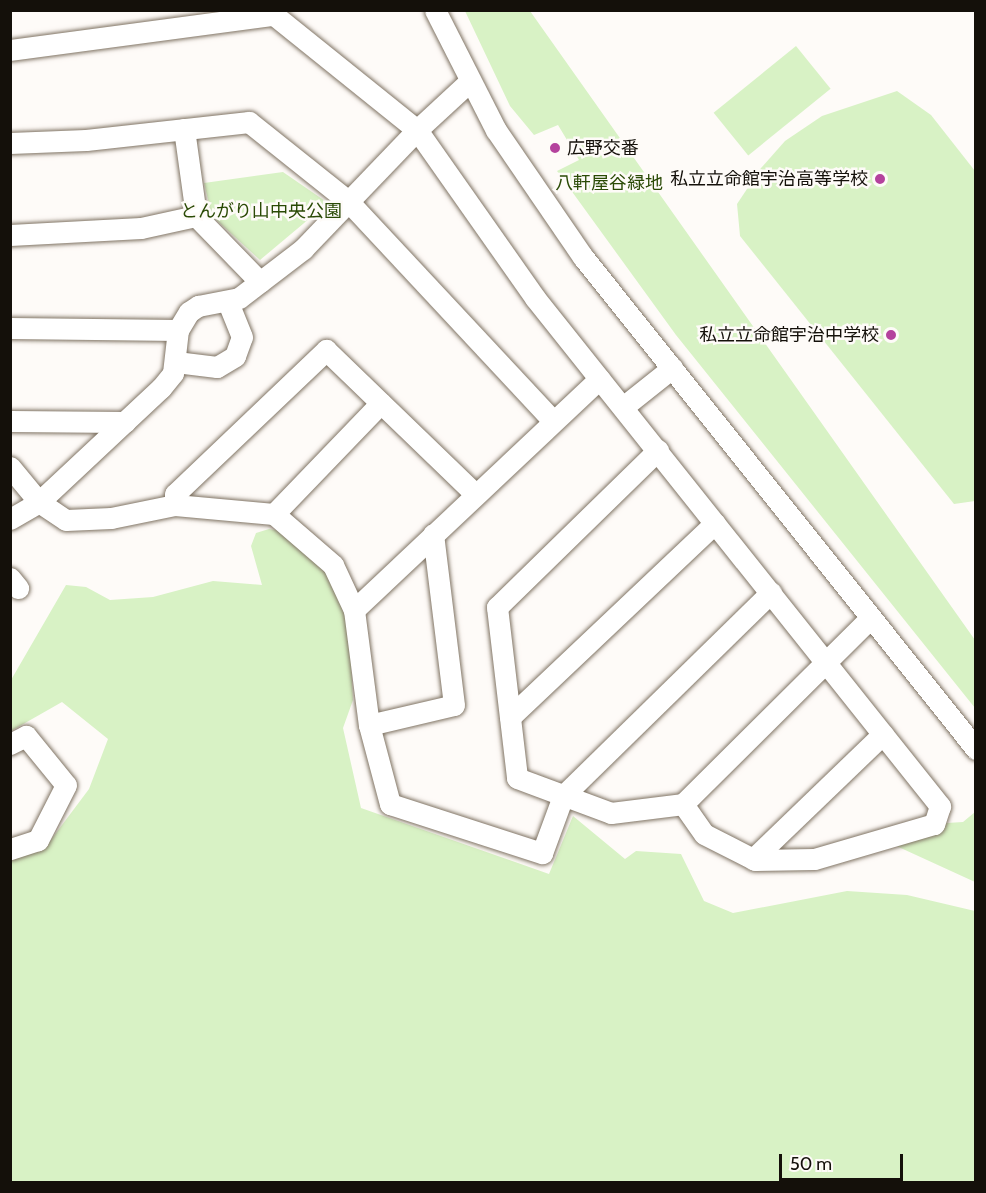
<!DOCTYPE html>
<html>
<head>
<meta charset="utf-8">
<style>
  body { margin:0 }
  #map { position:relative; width:986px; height:1193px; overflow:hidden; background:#fefbf8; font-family:Cabin,"Noto Sans JP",sans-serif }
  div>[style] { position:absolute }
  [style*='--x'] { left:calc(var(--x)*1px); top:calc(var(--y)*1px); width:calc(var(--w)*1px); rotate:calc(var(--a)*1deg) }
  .green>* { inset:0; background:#d8f2c5; transform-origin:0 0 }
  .roads { filter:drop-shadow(0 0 2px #807464) drop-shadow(0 0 2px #807464) }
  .minor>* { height:21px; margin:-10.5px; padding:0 10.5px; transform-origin:10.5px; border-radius:10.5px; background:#fff }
  .dots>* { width:16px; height:16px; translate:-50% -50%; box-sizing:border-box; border:3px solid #fefbf8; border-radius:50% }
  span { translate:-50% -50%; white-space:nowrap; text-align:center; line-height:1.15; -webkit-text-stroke:5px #fefbf8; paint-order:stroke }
  .poi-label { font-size:18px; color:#14100a }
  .left { translate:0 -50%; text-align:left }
  .right { translate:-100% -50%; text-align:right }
  .park-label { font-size:18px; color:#2a4a05 }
  .frame { position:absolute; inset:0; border:12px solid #14100a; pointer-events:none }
  .scale { position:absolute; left:779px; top:1154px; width:124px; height:27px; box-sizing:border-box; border:3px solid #14100a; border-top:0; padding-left:8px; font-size:18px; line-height:21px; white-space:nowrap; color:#14100a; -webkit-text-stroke:4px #fefbf8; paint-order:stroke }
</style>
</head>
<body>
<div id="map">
  <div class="green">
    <i style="clip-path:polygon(465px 11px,530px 11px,975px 640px,975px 708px,676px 335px,557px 171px,579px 160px,558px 125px,534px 135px,510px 106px)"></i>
    <i style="left:796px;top:46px;width:55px;height:106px;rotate:51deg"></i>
    <i style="clip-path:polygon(897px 91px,931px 115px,975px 171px,975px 501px,954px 504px,740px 236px,737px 204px,761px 168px,785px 141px,822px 116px)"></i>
    <i style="clip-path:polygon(283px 172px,328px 203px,260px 260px,212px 216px,204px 183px)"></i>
    <i style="clip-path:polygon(269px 529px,281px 531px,332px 579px,349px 627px,353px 700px,343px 728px,361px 808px,549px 874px,573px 816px,625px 859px,636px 851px,681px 854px,704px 901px,733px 913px,847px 891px,907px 895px,975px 911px,975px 1182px,11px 1182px,11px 861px,50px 841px,89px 789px,108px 739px,62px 702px,11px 731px,11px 680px,66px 585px,86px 587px,110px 600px,153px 597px,213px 581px,262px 585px,251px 546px,256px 533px)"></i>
    <i style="clip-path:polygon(975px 812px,975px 882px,892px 844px,947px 823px,963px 822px)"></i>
  </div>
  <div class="roads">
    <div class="minor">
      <i style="--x:435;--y:10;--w:135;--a:63.1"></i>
      <i style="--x:496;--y:130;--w:154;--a:55.6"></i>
      <i style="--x:583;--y:257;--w:630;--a:51.38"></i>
      <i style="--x:10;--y:50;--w:266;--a:-7.6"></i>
      <i style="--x:274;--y:15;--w:184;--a:38.8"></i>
      <i style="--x:417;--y:130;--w:205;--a:54.9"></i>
      <i style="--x:535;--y:298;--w:650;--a:51.44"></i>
      <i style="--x:940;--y:806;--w:19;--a:108"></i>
      <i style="--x:934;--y:824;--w:125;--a:163.7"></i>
      <i style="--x:814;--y:859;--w:59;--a:179"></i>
      <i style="--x:755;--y:860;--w:57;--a:-153"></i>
      <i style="--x:704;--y:834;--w:37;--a:-125"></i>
      <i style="--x:184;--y:129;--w:88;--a:82.1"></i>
      <i style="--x:196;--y:216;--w:92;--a:45.9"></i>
      <i style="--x:10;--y:143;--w:76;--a:-2.3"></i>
      <i style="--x:86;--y:140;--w:164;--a:-6.3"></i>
      <i style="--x:249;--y:122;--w:127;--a:38.6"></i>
      <i style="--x:348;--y:201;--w:299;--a:47"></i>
      <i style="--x:10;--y:235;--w:131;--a:-3.1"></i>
      <i style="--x:141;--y:228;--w:56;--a:-12.3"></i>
      <i style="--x:10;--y:328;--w:168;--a:0.7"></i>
      <i style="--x:176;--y:362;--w:41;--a:7"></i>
      <i style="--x:217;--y:367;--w:21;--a:-31"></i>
      <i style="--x:235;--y:356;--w:20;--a:-70"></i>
      <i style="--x:242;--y:337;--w:38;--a:-112"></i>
      <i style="--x:623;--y:407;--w:63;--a:-38.5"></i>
      <i style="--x:10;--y:421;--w:115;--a:0.5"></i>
      <i style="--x:658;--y:450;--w:225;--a:135.7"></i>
      <i style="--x:497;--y:607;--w:172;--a:83.3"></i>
      <i style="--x:517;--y:778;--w:100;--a:20.4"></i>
      <i style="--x:611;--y:813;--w:73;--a:-7.1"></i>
      <i style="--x:683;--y:804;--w:264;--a:-44.8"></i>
      <i style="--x:10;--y:467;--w:45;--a:50.4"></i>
      <i style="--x:39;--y:502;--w:32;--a:34"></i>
      <i style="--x:66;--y:520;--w:45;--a:-2.5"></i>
      <i style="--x:111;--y:518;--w:65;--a:-11.5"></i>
      <i style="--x:175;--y:505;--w:99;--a:5.2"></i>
      <i style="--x:274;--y:514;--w:78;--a:40.8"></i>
      <i style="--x:333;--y:565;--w:50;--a:65"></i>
      <i style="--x:354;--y:610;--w:116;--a:82.6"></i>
      <i style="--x:369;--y:725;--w:82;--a:75.1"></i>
      <i style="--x:390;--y:804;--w:160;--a:17.9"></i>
      <i style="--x:542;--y:853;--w:61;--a:-69.8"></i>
      <i style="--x:563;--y:796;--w:291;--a:-44.4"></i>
      <i style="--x:175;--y:505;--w:11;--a:-90"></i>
      <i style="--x:175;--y:494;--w:209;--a:-43.6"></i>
      <i style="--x:326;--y:350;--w:207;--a:44"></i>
      <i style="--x:274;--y:514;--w:154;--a:-46.1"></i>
      <i style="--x:10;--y:519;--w:34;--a:-30"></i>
      <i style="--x:39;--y:502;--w:167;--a:-43.1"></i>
      <i style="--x:161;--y:388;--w:19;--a:-51"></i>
      <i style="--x:173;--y:373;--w:43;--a:-83.4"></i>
      <i style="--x:178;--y:330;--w:21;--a:-59"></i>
      <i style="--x:189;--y:312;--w:11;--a:-34"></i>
      <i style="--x:198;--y:306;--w:42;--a:-11"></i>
      <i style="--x:239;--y:298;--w:81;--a:-37.4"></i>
      <i style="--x:303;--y:249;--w:165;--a:-46.2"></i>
      <i style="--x:417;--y:130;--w:72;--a:-42.8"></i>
      <i style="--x:10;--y:578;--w:13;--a:51"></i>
      <i style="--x:354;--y:610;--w:337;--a:-43.3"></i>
      <i style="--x:510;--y:717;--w:282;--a:-43.4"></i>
      <i style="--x:369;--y:725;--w:87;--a:-13.2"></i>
      <i style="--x:454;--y:705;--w:172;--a:-97"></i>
      <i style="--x:10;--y:744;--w:18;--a:-27"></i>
      <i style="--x:26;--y:736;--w:63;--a:50.8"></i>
      <i style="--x:66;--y:785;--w:62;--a:117"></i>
      <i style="--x:38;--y:840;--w:29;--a:162"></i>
      <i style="--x:753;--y:859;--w:180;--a:-43.9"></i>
    </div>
  </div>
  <div class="dots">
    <i style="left:555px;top:148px;background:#b4429d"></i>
    <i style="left:880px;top:179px;background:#b4429d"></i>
    <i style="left:891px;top:335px;background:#b4429d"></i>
  </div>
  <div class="poi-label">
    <span class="left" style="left:567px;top:148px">広野交番</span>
    <span class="right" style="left:868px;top:179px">私立立命館宇治高等学校</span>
    <span class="right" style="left:879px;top:335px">私立立命館宇治中学校</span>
  </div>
  <div class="park-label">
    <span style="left:609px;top:183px">八軒屋谷緑地</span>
    <span style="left:261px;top:211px">とんがり山中央公園</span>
  </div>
  <div class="frame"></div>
  <div class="scale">50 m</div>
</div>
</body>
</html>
